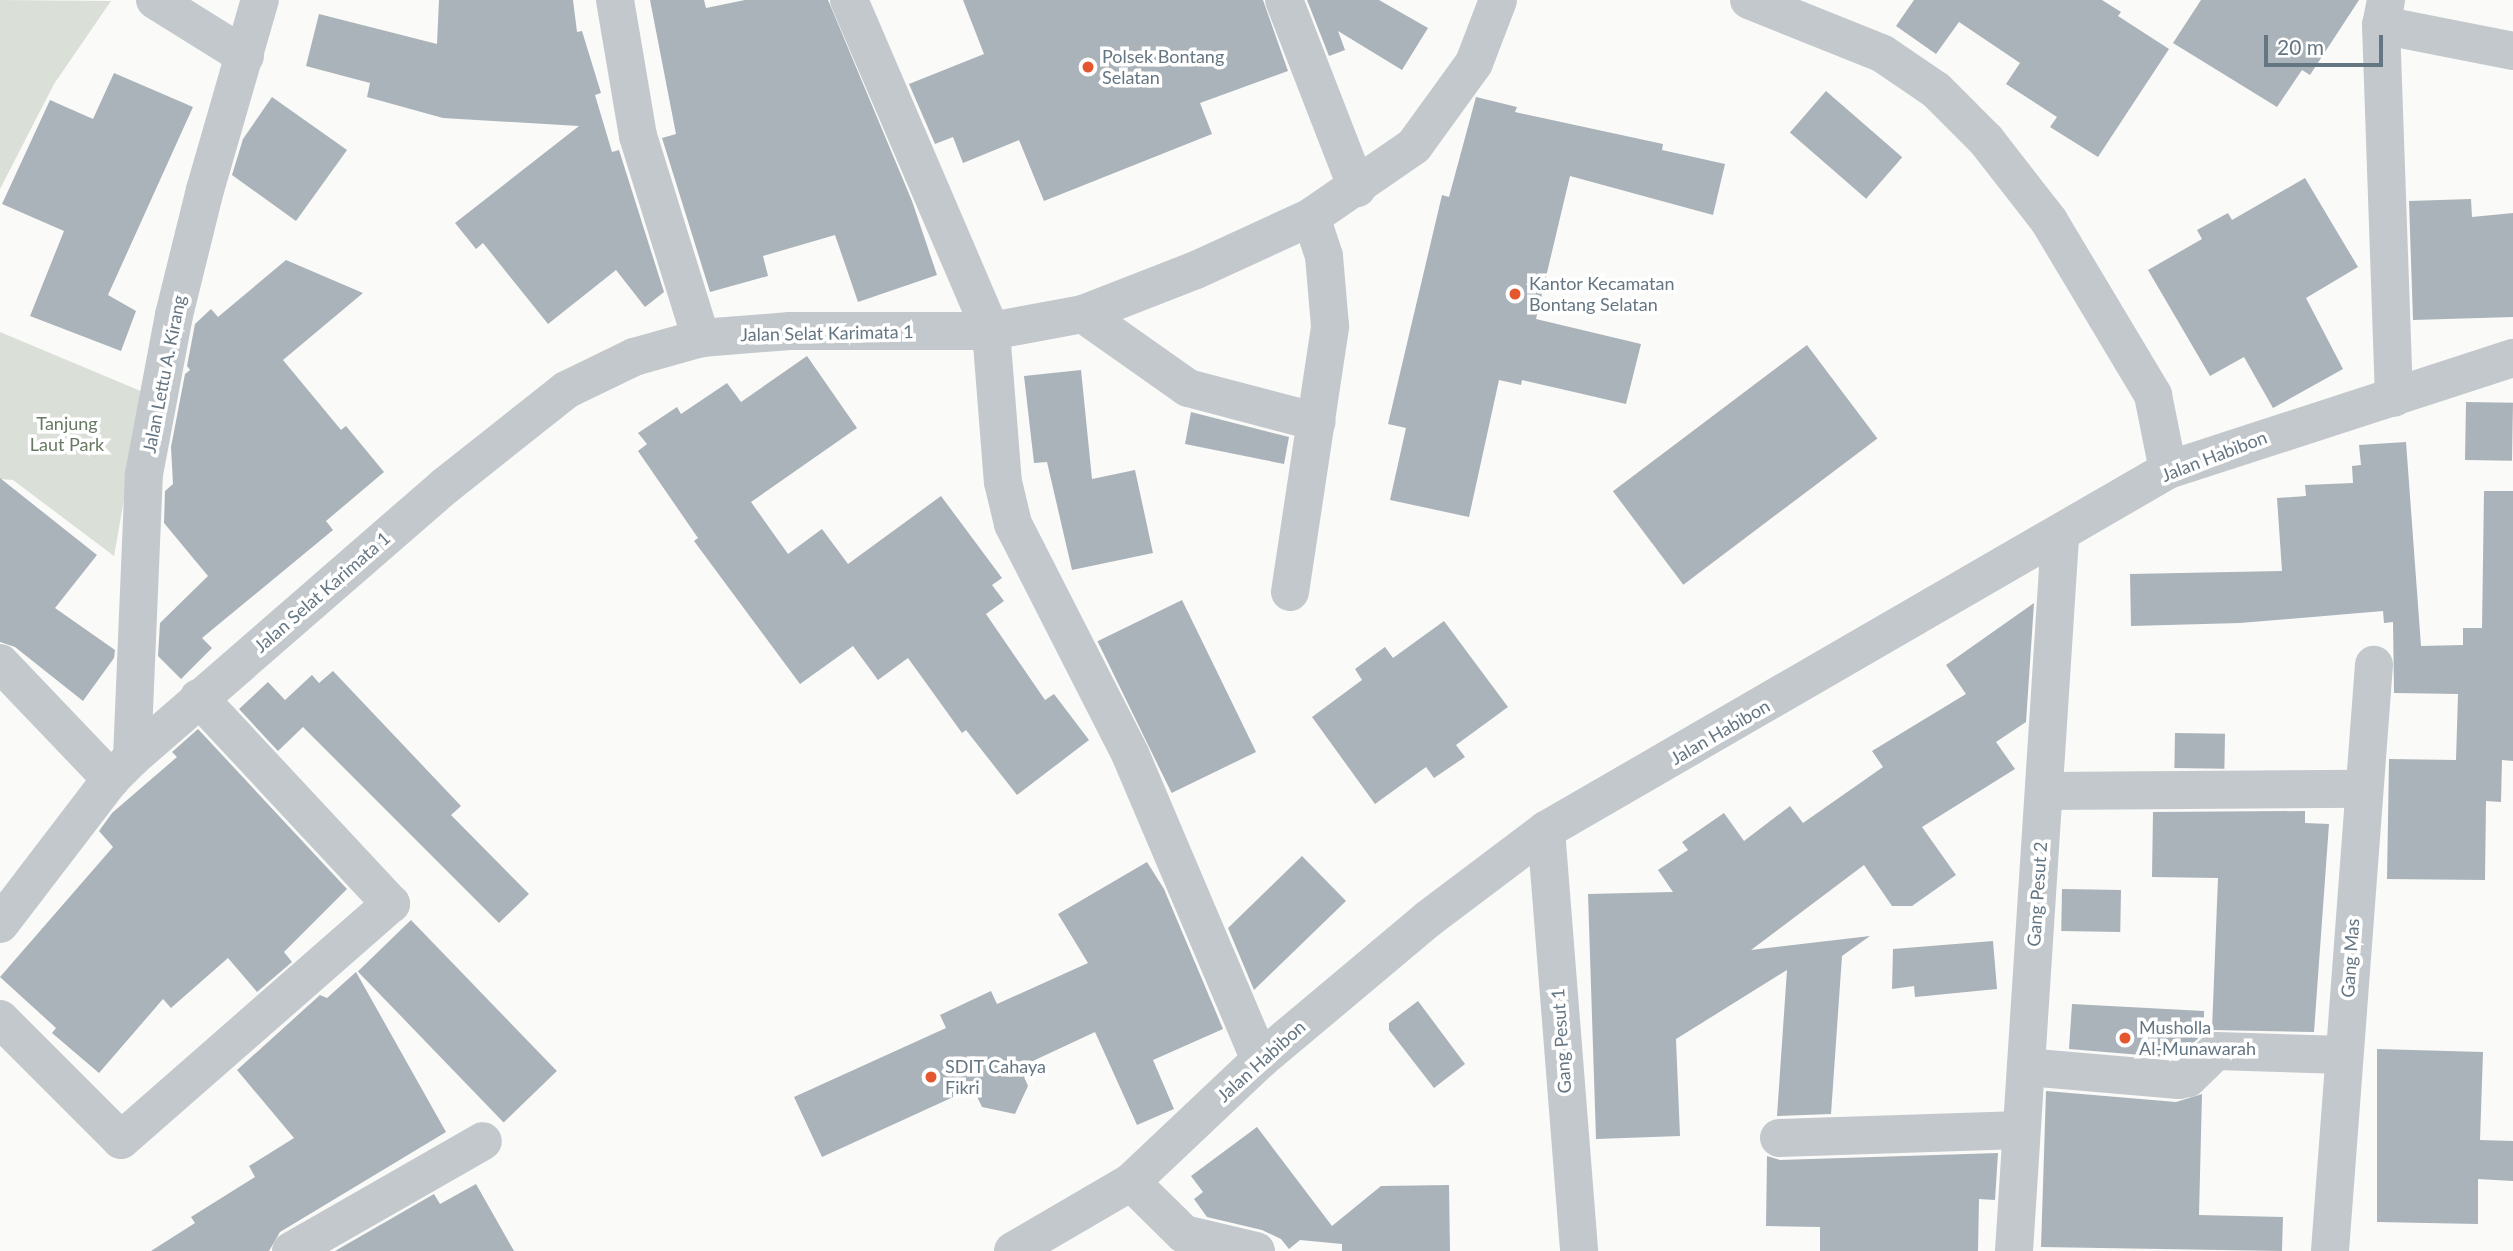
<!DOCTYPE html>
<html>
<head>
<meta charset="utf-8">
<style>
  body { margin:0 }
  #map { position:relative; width:2513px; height:1251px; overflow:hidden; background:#fafaf8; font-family:Lato,sans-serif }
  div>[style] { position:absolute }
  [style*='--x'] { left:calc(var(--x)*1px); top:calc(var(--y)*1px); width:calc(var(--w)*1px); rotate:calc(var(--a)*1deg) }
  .green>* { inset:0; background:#dadfd7 }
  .building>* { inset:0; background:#aab3b9; transform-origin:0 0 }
  .minor>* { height:38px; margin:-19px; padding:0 19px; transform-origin:19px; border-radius:19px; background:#c3c8cc }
  .dots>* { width:19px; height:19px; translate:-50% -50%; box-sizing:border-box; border:4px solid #fff; border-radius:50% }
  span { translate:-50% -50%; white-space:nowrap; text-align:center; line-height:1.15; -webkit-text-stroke:7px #fff; paint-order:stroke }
  .poi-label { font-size:18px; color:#657683 }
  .left { translate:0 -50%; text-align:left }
  .street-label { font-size:18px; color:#657683 }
  .park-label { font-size:18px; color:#687a64 }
  .scale { position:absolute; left:2264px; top:35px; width:119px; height:32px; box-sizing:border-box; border:4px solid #657683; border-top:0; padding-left:9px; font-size:21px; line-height:24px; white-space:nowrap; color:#657683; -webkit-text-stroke:5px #fff; paint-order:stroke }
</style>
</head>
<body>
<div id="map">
  <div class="green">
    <i style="clip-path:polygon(0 0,111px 1px,54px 84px,0 189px)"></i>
    <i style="clip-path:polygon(0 332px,143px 392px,114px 556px,13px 480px,0 479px)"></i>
  </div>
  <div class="building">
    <i style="clip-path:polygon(439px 0,573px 0,577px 32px,582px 31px,601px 93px,595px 95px,612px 152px,619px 150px,664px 292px,645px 307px,616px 270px,548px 324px,483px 243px,476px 249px,455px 223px,579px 126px,443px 118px,367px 97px,370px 83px,306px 66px,319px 14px,437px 44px)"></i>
    <i style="clip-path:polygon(650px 0,704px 0,706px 8px,745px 0,828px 0,912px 201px,937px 275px,858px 302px,835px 235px,763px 256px,768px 276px,710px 292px,662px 138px,676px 134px)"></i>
    <i style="clip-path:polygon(963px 0,1263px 0,1288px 71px,1200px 103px,1212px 134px,1044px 201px,1019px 140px,963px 163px,953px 137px,935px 144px,909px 84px,984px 54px)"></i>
    <i style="clip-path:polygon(1307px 0,1379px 0,1428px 28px,1402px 70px,1338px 31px,1345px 50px,1329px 56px)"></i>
    <i style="clip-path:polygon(1914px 0,2102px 0,2121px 12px,2118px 16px,2169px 49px,2098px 157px,2050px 127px,2057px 117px,2006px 84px,2020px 63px,1959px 22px,1936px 54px,1896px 26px)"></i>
    <i style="clip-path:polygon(2201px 0,2359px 0,2310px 75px,2302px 70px,2277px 107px,2173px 43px)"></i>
    <i style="clip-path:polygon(114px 73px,193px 107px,108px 295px,136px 311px,121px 351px,30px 316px,64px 231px,2px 204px,50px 100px,93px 119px)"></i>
    <i style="left:1826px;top:91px;width:101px;height:55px;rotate:41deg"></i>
    <i style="clip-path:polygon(272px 97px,347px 150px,296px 221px,232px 175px,243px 139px)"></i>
    <i style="clip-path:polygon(1476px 97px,1517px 107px,1515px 112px,1663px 144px,1662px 150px,1725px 164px,1713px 215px,1570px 176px,1536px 319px,1641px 344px,1626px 404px,1522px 380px,1521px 385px,1499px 380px,1469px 517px,1390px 500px,1406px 428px,1388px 424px,1442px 195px,1449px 197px)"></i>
    <i style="clip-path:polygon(2305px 178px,2358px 267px,2306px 298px,2343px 369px,2273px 408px,2244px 357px,2210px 376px,2148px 270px,2202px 239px,2197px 230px,2228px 213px,2232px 220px)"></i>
    <i style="clip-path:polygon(2471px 199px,2472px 217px,2513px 213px,2513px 317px,2413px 320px,2409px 201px)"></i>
    <i style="clip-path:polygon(286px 260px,363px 293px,283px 360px,341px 430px,346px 426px,384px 472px,326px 521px,333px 530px,202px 638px,212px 648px,181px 679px,158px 656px,160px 623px,208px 576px,164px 523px,165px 491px,173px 484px,171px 447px,185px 374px,190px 370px,187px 366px,195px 324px,211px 309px,218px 317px)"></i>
    <i style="left:1807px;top:345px;width:117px;height:243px;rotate:53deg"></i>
    <i style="clip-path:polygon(807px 356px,857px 428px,751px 502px,788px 554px,822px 529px,848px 564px,941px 496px,1002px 578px,992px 585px,1004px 601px,986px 614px,1045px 700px,1054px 694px,1089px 740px,1017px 795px,966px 730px,962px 733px,908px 658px,878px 680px,853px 646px,800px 684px,694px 541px,698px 538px,638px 451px,647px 444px,638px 433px,677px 407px,681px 414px,727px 383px,741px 402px)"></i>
    <i style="clip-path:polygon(1081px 370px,1092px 479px,1135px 470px,1153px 553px,1072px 570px,1047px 462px,1034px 463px,1024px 376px)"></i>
    <i style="left:2466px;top:402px;width:47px;height:58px;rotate:1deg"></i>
    <i style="clip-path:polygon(1191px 412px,1289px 437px,1284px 464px,1185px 444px)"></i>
    <i style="clip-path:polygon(2406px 442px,2421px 646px,2463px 645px,2463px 628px,2482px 628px,2484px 491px,2513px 491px,2513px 761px,2502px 760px,2501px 802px,2486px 801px,2485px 880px,2387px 879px,2389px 759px,2456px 760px,2458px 694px,2394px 693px,2393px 622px,2384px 623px,2383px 611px,2240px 623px,2131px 626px,2130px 574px,2282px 571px,2277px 498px,2306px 496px,2305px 485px,2353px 483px,2352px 466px,2361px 465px,2359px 445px)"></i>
    <i style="clip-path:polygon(0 478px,97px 555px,55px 608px,115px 650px,114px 658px,83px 701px,15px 647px,0 642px)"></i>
    <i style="left:1182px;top:600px;width:169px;height:94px;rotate:64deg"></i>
    <i style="clip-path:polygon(2034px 603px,2026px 722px,1996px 742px,2015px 769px,1922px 827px,1956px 875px,1912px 906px,1892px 906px,1864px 865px,1751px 950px,1870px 936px,1842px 956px,1831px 1114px,1777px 1116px,1787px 970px,1676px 1039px,1680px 1136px,1596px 1139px,1588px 894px,1673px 892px,1658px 870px,1688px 850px,1682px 842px,1724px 813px,1744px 841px,1790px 806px,1803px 823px,1883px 767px,1872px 751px,1966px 694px,1946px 665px)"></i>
    <i style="clip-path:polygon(1444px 621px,1508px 707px,1456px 745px,1465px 757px,1434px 778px,1426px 767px,1375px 804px,1312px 717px,1362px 680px,1355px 669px,1385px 647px,1393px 658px)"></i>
    <i style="clip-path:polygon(333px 671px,461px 806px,451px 815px,529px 894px,499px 923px,303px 727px,278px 751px,239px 709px,268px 682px,285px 700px,312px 675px,319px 683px)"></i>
    <i style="clip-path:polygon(198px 729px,347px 889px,284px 952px,292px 962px,257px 992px,228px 958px,171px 1008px,163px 999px,99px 1073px,52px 1033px,56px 1028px,0 977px,113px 847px,99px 831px,112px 813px,177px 757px,172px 752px)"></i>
    <i style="left:2175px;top:733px;width:50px;height:35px;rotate:1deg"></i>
    <i style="clip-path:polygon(2305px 811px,2305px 823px,2329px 824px,2314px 1032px,2212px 1030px,2218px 878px,2152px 877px,2153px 812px)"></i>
    <i style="clip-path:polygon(1302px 856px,1346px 901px,1254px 990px,1228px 928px)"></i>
    <i style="clip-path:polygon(1147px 862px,1164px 889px,1223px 1029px,1153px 1060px,1174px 1109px,1137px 1125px,1095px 1032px,1020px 1067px,1028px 1086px,1015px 1114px,982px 1107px,973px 1088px,822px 1157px,794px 1097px,946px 1028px,940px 1015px,991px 991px,997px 1004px,1088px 963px,1058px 914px)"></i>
    <i style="left:2062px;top:889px;width:59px;height:42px;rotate:1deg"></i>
    <i style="left:411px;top:920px;width:210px;height:74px;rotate:46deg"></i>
    <i style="clip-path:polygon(1993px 941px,1997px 989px,1915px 997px,1914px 986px,1892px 989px,1893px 949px)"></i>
    <i style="clip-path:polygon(356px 972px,446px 1132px,280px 1232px,269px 1251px,151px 1251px,195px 1223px,191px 1217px,255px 1177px,249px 1166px,294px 1138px,237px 1070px,320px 995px,327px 998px)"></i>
    <i style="clip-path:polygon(1418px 1001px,1465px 1064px,1434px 1088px,1389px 1030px,1389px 1023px)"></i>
    <i style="clip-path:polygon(2072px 1004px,2204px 1011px,2204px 1033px,2177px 1058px,2069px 1049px)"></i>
    <i style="clip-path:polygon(2377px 1049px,2483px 1052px,2480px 1140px,2513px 1141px,2513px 1181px,2478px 1179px,2478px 1224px,2377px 1222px)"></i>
    <i style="clip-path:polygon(2046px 1091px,2176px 1102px,2202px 1094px,2199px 1215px,2283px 1217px,2282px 1251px,2041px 1247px)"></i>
    <i style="clip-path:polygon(1257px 1127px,1332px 1226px,1381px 1186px,1449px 1185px,1450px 1251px,1342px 1251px,1342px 1244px,1300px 1240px,1289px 1249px,1281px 1239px,1262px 1230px,1207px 1217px,1194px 1199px,1203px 1192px,1191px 1176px)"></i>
    <i style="clip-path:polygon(1998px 1153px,1995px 1200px,1979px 1199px,1978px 1251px,1820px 1251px,1820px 1227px,1766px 1226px,1767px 1156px,1780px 1160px)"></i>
    <i style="clip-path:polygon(476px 1184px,514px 1251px,335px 1251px,434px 1194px,440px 1204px)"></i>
  </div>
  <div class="minor">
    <i style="--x:155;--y:0;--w:106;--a:31.9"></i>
    <i style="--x:615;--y:0;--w:138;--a:80.4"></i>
    <i style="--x:638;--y:136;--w:212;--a:72.7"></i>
    <i style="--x:849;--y:0;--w:360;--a:66.8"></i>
    <i style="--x:991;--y:331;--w:151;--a:85.5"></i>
    <i style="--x:1003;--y:482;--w:43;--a:76.6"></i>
    <i style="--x:1013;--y:524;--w:260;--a:63"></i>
    <i style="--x:1131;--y:756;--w:330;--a:67"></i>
    <i style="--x:1284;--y:0;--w:202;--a:68.8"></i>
    <i style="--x:1749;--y:0;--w:144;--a:21.9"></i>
    <i style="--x:1883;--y:54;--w:64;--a:34.2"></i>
    <i style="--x:1936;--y:90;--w:71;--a:45"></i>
    <i style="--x:1986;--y:140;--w:103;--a:52.1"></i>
    <i style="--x:2049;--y:221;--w:203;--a:59.1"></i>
    <i style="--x:2153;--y:395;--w:76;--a:78.7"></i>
    <i style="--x:2386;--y:0;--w:25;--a:101"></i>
    <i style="--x:2381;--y:25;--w:373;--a:88"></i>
    <i style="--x:2381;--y:25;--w:135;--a:11.1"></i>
    <i style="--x:1083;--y:314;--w:128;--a:35.2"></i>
    <i style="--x:1188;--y:388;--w:133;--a:14.8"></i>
    <i style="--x:1290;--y:592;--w:269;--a:-81.4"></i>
    <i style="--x:1330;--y:326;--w:70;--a:-94.9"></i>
    <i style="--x:1324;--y:256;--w:41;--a:-108.4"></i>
    <i style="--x:0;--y:663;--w:161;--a:46.3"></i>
    <i style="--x:132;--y:758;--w:284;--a:-87.6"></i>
    <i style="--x:144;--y:474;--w:162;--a:-79.3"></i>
    <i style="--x:174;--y:315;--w:129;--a:-76.1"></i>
    <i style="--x:205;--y:190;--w:198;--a:-73.9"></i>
    <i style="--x:2044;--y:791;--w:317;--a:-0.4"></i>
    <i style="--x:1546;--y:830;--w:422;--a:85.5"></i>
    <i style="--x:0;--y:924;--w:183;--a:-52.6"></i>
    <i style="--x:111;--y:779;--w:30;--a:-45"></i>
    <i style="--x:132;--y:758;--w:415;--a:-41"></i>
    <i style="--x:445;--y:486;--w:154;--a:-38.4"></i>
    <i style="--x:566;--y:390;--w:76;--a:-25.9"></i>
    <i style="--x:634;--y:357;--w:70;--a:-15.8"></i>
    <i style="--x:701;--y:338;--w:89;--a:-4.5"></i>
    <i style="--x:790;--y:331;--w:201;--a:0"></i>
    <i style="--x:991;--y:331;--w:94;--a:-10.5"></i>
    <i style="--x:1083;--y:314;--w:121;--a:-21.3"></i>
    <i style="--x:1196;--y:270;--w:127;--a:-24.7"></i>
    <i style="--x:1311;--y:217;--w:125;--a:-34.6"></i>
    <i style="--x:1414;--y:146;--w:102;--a:-54.1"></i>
    <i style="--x:1474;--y:63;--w:67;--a:-69.1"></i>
    <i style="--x:0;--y:1019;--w:171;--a:45"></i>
    <i style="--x:121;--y:1140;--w:359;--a:-41.2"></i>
    <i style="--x:391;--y:904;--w:282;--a:-133"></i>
    <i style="--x:2026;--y:1067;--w:153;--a:4.9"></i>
    <i style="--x:2178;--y:1080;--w:10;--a:-11"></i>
    <i style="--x:2188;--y:1078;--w:39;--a:-44"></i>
    <i style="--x:2216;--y:1051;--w:128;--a:1.8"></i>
    <i style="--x:1779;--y:1138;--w:242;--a:-1.9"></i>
    <i style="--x:1131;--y:1182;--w:74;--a:44.5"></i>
    <i style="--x:1184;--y:1234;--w:74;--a:13.3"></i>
    <i style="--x:291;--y:1251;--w:221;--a:-29.8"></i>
    <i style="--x:1013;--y:1251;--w:137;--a:-30.3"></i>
    <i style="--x:1131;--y:1182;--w:178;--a:-43.4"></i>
    <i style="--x:1260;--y:1060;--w:219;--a:-40"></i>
    <i style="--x:1428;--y:919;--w:148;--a:-37"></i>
    <i style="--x:1546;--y:830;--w:719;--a:-30.06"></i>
    <i style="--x:2168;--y:470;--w:363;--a:-18"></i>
    <i style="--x:2014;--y:1251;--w:715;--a:-86.31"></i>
    <i style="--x:2330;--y:1251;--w:588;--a:-85.71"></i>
  </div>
  <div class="dots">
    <i style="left:1088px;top:67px;background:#e4572e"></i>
    <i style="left:1515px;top:294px;background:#e4572e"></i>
    <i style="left:2125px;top:1038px;background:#e4572e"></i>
    <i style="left:931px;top:1077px;background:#e4572e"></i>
  </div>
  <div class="poi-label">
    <span class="left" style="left:1102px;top:67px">Polsek Bontang<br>Selatan</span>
    <span class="left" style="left:1529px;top:294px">Kantor Kecamatan<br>Bontang Selatan</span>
    <span class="left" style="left:2139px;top:1038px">Musholla<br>Al-Munawarah</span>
    <span class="left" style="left:945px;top:1077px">SDIT Cahaya<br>Fikri</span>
  </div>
  <div class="street-label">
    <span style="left:827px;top:333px;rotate:-1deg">Jalan Selat Karimata 1</span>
    <span style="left:164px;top:374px;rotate:-79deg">Jalan Lettu A. Kirang</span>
    <span style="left:2214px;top:456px;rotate:-21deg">Jalan Habibon</span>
    <span style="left:322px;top:592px;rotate:-41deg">Jalan Selat Karimata 1</span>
    <span style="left:1720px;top:732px;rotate:-30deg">Jalan Habibon</span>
    <span style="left:2037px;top:894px;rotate:-86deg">Gang Pesut 2</span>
    <span style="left:2350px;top:958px;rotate:-86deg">Gang Mas</span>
    <span style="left:1561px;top:1041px;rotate:-94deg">Gang Pesut 1</span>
    <span style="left:1261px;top:1061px;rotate:-42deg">Jalan Habibon</span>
  </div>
  <div class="park-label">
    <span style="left:67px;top:434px">Tanjung<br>Laut Park</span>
  </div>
  <div class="scale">20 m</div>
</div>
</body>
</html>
